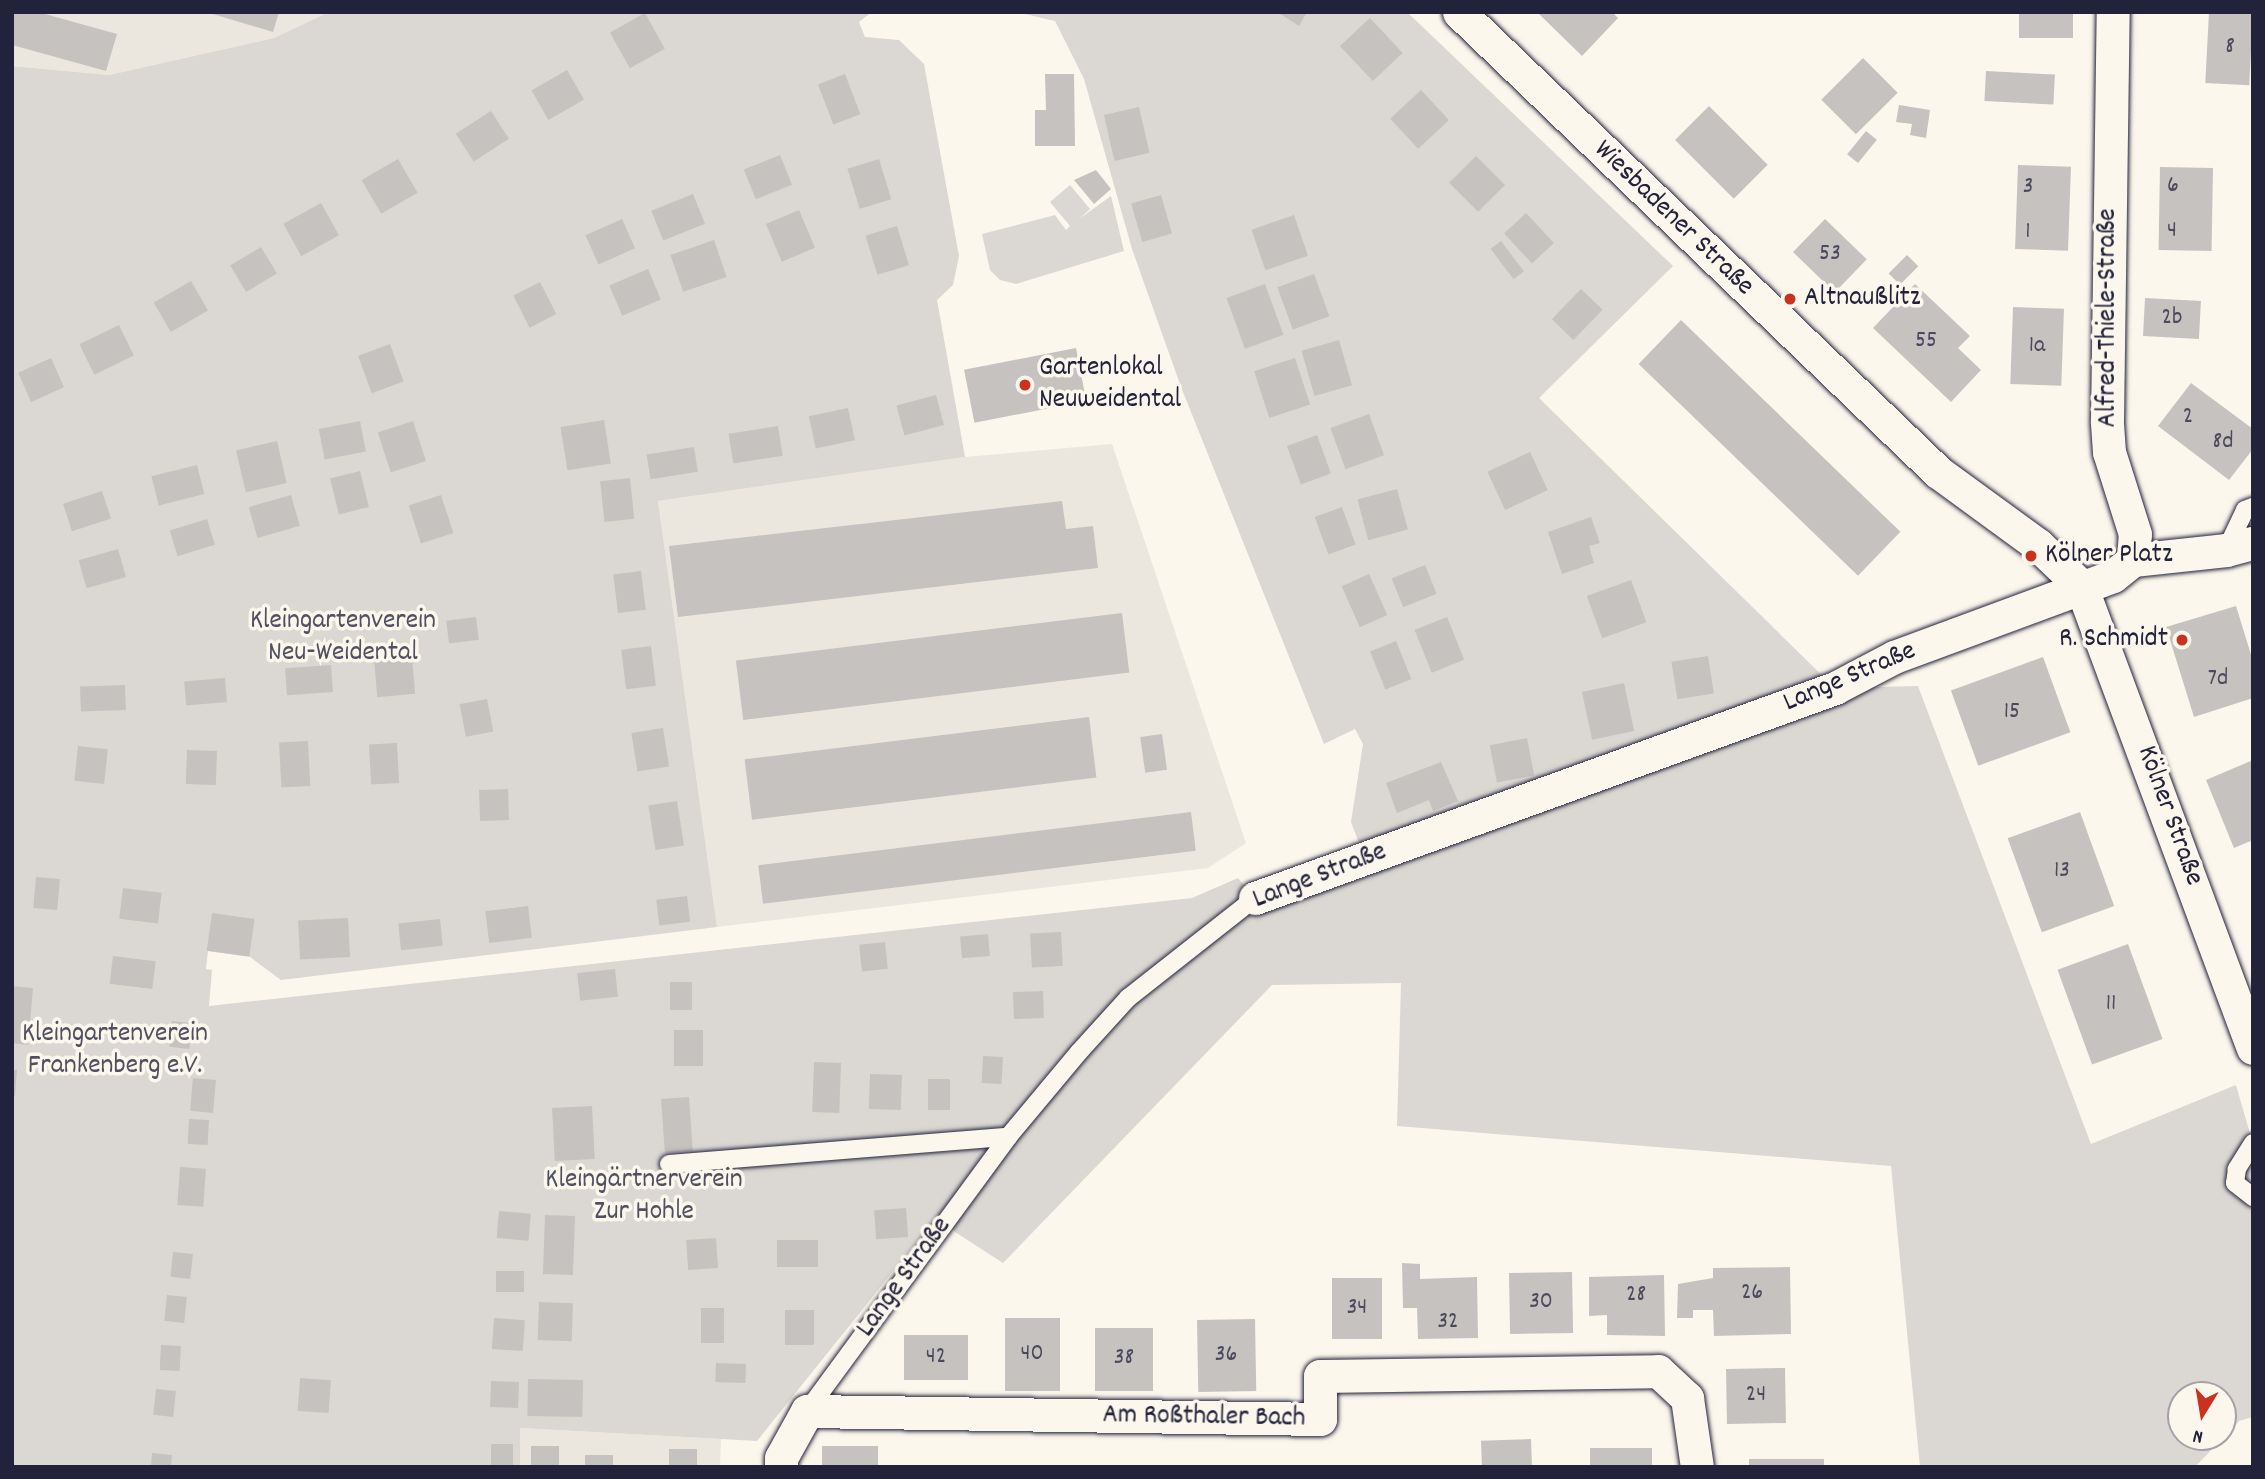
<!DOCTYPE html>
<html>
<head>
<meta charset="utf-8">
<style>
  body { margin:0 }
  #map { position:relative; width:2265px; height:1479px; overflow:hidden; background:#fbf7ec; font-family:Dekko,sans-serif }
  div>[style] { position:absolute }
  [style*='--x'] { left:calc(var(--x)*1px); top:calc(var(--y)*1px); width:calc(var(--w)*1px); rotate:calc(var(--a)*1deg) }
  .built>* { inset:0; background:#ebe7df }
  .green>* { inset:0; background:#dbd8d3 }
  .building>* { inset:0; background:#c6c2c0; transform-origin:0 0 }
  .roads { filter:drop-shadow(0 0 2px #22223b) drop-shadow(0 0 2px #22223b) }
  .service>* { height:18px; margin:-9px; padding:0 9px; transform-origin:9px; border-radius:9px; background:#fbf7ec }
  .minor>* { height:33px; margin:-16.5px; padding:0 16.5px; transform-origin:16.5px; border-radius:16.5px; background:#fbf7ec }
  .dots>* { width:19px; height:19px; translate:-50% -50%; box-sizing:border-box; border:4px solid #fbf7ec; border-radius:50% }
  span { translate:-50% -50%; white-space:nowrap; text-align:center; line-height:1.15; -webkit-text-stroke:7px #fbf7ec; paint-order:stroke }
  .number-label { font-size:24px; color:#4b4a5c }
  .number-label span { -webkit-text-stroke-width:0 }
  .street-label { font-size:28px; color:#22223b }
  .poi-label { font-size:28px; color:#22223b }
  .left { translate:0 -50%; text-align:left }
  .right { translate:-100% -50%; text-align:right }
  .park-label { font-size:28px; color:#505061 }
  .frame { position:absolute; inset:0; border:14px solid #22223b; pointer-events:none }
  .north { position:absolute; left:2167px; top:1381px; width:70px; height:70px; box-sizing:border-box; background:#fbf7ec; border:2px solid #a4a2a5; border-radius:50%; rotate:191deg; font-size:19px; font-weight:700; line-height:28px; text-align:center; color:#22223b }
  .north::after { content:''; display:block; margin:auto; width:24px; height:32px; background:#c8321e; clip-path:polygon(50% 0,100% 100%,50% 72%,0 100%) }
</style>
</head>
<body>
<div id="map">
  <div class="built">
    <i style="clip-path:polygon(12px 12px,329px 12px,274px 38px,109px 75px,12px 66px)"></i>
    <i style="clip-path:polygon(1112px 444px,1246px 843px,1208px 868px,717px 927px,658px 501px,965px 457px)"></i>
    <i style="clip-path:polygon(520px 1428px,721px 1439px,720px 1467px,520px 1467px)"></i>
  </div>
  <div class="green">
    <i style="clip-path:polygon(evenodd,329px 12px,872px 12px,859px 22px,865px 37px,899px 40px,924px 64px,959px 256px,953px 285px,937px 300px,965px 457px,658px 501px,717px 927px,281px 980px,250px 957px,208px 951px,206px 969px,212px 970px,209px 1006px,1192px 898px,1238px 878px,1255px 898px,1365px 859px,1351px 822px,1363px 744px,1355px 729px,1324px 744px,1181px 387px,1132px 249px,1084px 79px,1055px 21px,1016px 12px,1407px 12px,1673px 266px,1539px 398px,1835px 688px,1918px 686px,2091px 1144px,2236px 1085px,2253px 1144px,2253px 1417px,2239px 1421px,2195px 1467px,1920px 1467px,1891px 1166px,1397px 1126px,1401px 983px,1272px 985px,1003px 1263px,955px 1232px,939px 1214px,757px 1441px,520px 1428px,520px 1467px,12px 1467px,12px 66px,109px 75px,274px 38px,329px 12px,2181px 1395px,2223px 1395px,2223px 1437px,2181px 1437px,2181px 1395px)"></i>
    <i style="clip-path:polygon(1070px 185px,1090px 209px,1079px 219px,1111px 196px,1124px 251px,1016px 284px,1000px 280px,990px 270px,982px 234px,1055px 215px,1066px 230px,1070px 226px,1050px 202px)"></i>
  </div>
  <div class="building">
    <i style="clip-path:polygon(12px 12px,38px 12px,117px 34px,106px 71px,12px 45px)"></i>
    <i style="clip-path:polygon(206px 12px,279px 12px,273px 32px)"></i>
    <i style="clip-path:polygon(1277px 12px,1307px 12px,1299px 26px)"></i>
    <i style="clip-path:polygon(1537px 12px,1612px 12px,1618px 18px,1582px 56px)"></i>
    <i style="left:2019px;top:12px;width:54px;height:26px"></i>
    <i style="left:2209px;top:12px;width:44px;height:71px;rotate:3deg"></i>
    <i style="left:645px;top:13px;width:41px;height:40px;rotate:61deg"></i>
    <i style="left:1370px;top:18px;width:48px;height:41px;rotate:47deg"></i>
    <i style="left:1863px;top:58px;width:49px;height:59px;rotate:45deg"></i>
    <i style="left:567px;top:70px;width:34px;height:41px;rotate:60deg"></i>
    <i style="left:1986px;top:71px;width:69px;height:30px;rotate:3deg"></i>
    <i style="left:845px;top:74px;width:43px;height:29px;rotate:69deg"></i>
    <i style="clip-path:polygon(1045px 74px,1074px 74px,1075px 146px,1035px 146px,1035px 110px,1046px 110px)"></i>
    <i style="left:1421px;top:90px;width:41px;height:42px;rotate:47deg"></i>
    <i style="clip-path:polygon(1899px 105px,1930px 110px,1926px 138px,1910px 135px,1912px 124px,1896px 122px)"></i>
    <i style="left:1709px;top:106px;width:83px;height:48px;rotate:45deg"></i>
    <i style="left:1139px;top:107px;width:47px;height:36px;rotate:77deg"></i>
    <i style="left:491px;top:111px;width:33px;height:42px;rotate:57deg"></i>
    <i style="left:1866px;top:131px;width:14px;height:30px;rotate:39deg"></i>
    <i style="left:780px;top:155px;width:32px;height:39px;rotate:68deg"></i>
    <i style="left:1476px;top:156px;width:41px;height:38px;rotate:45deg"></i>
    <i style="left:398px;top:159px;width:39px;height:42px;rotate:60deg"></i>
    <i style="left:879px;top:159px;width:42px;height:33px;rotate:73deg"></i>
    <i style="left:2018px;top:165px;width:53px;height:84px;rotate:2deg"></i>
    <i style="left:2160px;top:167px;width:53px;height:83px;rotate:1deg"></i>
    <i style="clip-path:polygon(1096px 170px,1111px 189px,1094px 204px,1074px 180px)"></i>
    <i style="left:693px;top:194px;width:32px;height:45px;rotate:68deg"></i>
    <i style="left:1161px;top:195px;width:40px;height:31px;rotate:74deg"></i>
    <i style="left:321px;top:203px;width:37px;height:43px;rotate:61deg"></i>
    <i style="left:799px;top:210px;width:41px;height:36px;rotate:67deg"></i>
    <i style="left:1526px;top:213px;width:41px;height:30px;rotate:47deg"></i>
    <i style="left:1294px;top:215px;width:43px;height:45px;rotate:71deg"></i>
    <i style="left:622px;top:219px;width:32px;height:40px;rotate:66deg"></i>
    <i style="left:1825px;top:219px;width:58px;height:46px;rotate:44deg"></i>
    <i style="left:897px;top:226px;width:41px;height:33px;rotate:73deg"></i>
    <i style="left:714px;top:240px;width:39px;height:46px;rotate:71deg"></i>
    <i style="left:1501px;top:241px;width:38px;height:13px;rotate:53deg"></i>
    <i style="left:261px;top:247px;width:31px;height:36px;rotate:59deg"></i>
    <i style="left:1907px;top:255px;width:16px;height:26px;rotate:45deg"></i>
    <i style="left:648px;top:269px;width:33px;height:42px;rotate:67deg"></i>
    <i style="left:1314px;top:274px;width:45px;height:39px;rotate:70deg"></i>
    <i style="left:191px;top:281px;width:34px;height:43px;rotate:60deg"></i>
    <i style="left:540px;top:282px;width:36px;height:30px;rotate:63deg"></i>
    <i style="left:1265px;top:284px;width:54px;height:41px;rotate:70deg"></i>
    <i style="clip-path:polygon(1915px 284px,1970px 336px,1958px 348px,1981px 370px,1951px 402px,1873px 328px)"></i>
    <i style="left:1581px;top:289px;width:30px;height:42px;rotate:44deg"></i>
    <i style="left:2145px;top:298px;width:56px;height:38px;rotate:3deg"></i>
    <i style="left:2013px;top:307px;width:51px;height:77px;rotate:2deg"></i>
    <i style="left:1681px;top:320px;width:305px;height:61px;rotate:44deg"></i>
    <i style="left:119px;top:325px;width:34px;height:44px;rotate:64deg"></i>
    <i style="left:1339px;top:340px;width:47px;height:39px;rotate:74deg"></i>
    <i style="left:390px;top:344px;width:40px;height:34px;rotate:70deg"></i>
    <i style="left:1076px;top:348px;width:54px;height:114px;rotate:79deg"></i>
    <i style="left:51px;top:358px;width:32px;height:36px;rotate:66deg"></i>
    <i style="left:1295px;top:358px;width:49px;height:43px;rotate:72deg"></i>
    <i style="clip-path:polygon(2191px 383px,2253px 429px,2253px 449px,2229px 480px,2158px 426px)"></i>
    <i style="left:936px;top:395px;width:31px;height:41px;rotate:75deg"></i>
    <i style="left:848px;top:408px;width:33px;height:40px;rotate:78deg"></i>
    <i style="left:1369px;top:414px;width:44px;height:41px;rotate:70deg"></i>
    <i style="left:604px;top:420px;width:44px;height:44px;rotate:81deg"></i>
    <i style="left:360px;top:421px;width:31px;height:42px;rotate:79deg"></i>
    <i style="left:413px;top:421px;width:42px;height:37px;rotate:72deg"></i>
    <i style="left:778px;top:426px;width:30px;height:50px;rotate:81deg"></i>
    <i style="left:1317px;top:435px;width:41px;height:32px;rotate:70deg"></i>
    <i style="left:277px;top:441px;width:43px;height:42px;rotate:77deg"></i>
    <i style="left:694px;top:447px;width:25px;height:48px;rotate:81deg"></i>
    <i style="left:1530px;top:452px;width:42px;height:47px;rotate:65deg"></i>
    <i style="left:197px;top:465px;width:30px;height:47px;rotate:76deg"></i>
    <i style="left:360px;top:471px;width:37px;height:31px;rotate:76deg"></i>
    <i style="left:630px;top:478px;width:41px;height:30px;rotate:84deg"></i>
    <i style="left:1397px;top:489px;width:42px;height:41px;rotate:75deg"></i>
    <i style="left:102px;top:491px;width:29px;height:41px;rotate:72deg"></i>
    <i style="left:291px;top:495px;width:32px;height:44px;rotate:74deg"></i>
    <i style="left:441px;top:495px;width:40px;height:34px;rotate:72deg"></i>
    <i style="clip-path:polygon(1062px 501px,1066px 529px,1093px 526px,1098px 568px,678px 617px,669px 546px)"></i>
    <i style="left:1342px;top:507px;width:40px;height:29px;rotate:70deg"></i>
    <i style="clip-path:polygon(1591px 517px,1600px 543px,1589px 546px,1594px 563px,1562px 574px,1548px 532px)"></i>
    <i style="left:207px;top:519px;width:27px;height:39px;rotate:73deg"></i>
    <i style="left:118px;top:549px;width:29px;height:41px;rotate:74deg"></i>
    <i style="left:1425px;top:565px;width:31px;height:36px;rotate:68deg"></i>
    <i style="left:641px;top:571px;width:39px;height:28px;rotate:83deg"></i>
    <i style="left:1369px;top:574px;width:45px;height:30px;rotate:66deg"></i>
    <i style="left:1631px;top:580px;width:45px;height:47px;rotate:70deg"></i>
    <i style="clip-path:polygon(2236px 606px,2253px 661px,2253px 698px,2194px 717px,2166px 627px)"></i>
    <i style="left:1122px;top:613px;width:60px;height:389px;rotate:83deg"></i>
    <i style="left:476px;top:617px;width:23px;height:30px;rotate:83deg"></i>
    <i style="left:1447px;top:617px;width:46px;height:35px;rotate:68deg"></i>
    <i style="left:1396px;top:641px;width:41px;height:28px;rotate:68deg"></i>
    <i style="left:651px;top:646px;width:40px;height:30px;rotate:83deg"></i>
    <i style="left:1708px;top:656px;width:38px;height:37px;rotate:81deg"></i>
    <i style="left:2043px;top:657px;width:80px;height:98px;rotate:70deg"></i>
    <i style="left:412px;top:658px;width:36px;height:38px;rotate:85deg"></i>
    <i style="left:331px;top:665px;width:27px;height:46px;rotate:86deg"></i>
    <i style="left:225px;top:678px;width:24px;height:41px;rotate:85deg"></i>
    <i style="left:1624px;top:683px;width:49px;height:43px;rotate:78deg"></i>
    <i style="left:125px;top:685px;width:25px;height:45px;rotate:88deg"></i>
    <i style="left:487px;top:699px;width:33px;height:28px;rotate:79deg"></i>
    <i style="left:1089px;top:717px;width:61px;height:347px;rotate:83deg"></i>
    <i style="left:663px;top:728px;width:39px;height:32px;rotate:81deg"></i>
    <i style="left:1162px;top:734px;width:36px;height:22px;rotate:82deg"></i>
    <i style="left:1527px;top:738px;width:38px;height:38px;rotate:79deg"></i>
    <i style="left:308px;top:741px;width:45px;height:29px;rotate:87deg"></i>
    <i style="left:397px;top:743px;width:40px;height:28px;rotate:87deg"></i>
    <i style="left:78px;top:746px;width:30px;height:35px;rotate:6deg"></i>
    <i style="left:187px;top:750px;width:30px;height:34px;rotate:2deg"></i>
    <i style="clip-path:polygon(2253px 760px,2253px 840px,2234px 848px,2206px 780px)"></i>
    <i style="clip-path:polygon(1441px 762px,1458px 801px,1433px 811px,1429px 800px,1397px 813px,1386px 783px)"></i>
    <i style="left:508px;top:789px;width:31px;height:29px;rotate:88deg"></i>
    <i style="left:677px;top:801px;width:45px;height:29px;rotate:81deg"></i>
    <i style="left:1191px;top:812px;width:39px;height:436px;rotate:83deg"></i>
    <i style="left:2080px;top:812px;width:100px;height:77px;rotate:70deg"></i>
    <i style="left:36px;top:877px;width:24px;height:31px;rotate:5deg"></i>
    <i style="left:123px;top:888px;width:39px;height:31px;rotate:7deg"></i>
    <i style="left:687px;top:896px;width:26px;height:31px;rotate:83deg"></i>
    <i style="left:528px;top:906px;width:32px;height:43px;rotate:83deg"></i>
    <i style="left:212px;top:913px;width:43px;height:38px;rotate:8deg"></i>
    <i style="left:348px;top:918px;width:39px;height:50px;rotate:87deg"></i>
    <i style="left:440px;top:919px;width:27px;height:42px;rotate:84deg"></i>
    <i style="left:1061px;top:932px;width:34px;height:31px;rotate:87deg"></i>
    <i style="left:988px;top:934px;width:22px;height:28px;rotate:85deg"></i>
    <i style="left:885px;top:942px;width:27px;height:26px;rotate:84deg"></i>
    <i style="left:2128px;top:944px;width:101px;height:75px;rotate:70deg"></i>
    <i style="left:113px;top:956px;width:43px;height:28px;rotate:7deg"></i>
    <i style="left:615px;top:969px;width:28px;height:38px;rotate:84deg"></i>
    <i style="left:670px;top:982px;width:22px;height:28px"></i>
    <i style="clip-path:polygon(12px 986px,33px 988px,28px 1045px,12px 1043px)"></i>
    <i style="left:1043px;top:991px;width:27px;height:30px;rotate:88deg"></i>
    <i style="left:172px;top:1021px;width:20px;height:26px;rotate:6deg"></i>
    <i style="left:674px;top:1030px;width:29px;height:36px"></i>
    <i style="left:983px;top:1056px;width:20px;height:27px;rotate:3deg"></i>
    <i style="left:814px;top:1062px;width:27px;height:50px;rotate:2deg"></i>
    <i style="clip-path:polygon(12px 1070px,17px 1070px,15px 1096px,12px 1095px)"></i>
    <i style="left:870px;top:1074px;width:32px;height:35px;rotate:2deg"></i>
    <i style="left:193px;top:1078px;width:23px;height:33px;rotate:5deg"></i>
    <i style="left:928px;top:1079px;width:22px;height:31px"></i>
    <i style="left:689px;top:1097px;width:54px;height:28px;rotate:86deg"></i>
    <i style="left:592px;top:1106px;width:53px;height:40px;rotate:87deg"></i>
    <i style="left:189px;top:1119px;width:20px;height:25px;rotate:3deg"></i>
    <i style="left:180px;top:1167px;width:26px;height:38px;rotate:4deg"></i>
    <i style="left:906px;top:1208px;width:29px;height:32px;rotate:86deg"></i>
    <i style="left:499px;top:1211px;width:32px;height:27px;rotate:5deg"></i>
    <i style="left:545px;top:1215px;width:30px;height:59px;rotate:2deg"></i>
    <i style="left:716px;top:1238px;width:30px;height:30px;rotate:86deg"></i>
    <i style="left:818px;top:1240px;width:27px;height:41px;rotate:90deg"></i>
    <i style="left:173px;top:1252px;width:20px;height:25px;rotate:6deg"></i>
    <i style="clip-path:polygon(1402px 1263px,1420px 1264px,1420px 1279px,1477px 1277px,1478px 1338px,1418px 1339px,1417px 1308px,1403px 1308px)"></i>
    <i style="clip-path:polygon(1790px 1267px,1791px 1334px,1714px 1336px,1713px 1310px,1693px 1310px,1693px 1318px,1677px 1318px,1678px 1284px,1713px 1278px,1713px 1268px)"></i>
    <i style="left:496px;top:1271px;width:28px;height:21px"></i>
    <i style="left:1572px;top:1272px;width:61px;height:63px;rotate:89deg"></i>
    <i style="clip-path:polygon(1664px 1275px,1665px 1336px,1607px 1335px,1607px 1315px,1589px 1316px,1589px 1277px)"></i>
    <i style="left:1382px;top:1278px;width:61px;height:50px;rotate:90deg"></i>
    <i style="left:167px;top:1295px;width:20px;height:26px;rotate:6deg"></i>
    <i style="left:539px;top:1302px;width:34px;height:38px;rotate:2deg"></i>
    <i style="left:701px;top:1308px;width:23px;height:35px"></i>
    <i style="left:785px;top:1310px;width:29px;height:35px"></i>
    <i style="left:494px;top:1318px;width:31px;height:31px;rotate:4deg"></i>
    <i style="left:1060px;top:1318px;width:73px;height:55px;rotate:90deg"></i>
    <i style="left:1255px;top:1319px;width:72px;height:58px;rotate:89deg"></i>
    <i style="left:1095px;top:1328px;width:58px;height:63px"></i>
    <i style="left:904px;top:1335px;width:64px;height:45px"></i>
    <i style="left:161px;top:1345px;width:20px;height:25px;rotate:3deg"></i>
    <i style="left:716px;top:1363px;width:30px;height:19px;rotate:2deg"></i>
    <i style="left:1785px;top:1368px;width:55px;height:59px;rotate:89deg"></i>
    <i style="left:300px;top:1378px;width:31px;height:33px;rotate:4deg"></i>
    <i style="left:528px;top:1379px;width:55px;height:37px;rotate:1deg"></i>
    <i style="left:491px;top:1381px;width:28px;height:26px;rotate:2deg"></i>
    <i style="left:156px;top:1389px;width:20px;height:26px;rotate:6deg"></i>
    <i style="left:1531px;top:1439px;width:28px;height:50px;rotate:88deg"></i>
    <i style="left:491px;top:1444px;width:22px;height:23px"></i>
    <i style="left:559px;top:1446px;width:21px;height:28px;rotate:90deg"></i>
    <i style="left:822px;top:1446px;width:56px;height:21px"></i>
    <i style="left:1652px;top:1448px;width:19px;height:62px;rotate:90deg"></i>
    <i style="left:697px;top:1449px;width:18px;height:28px;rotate:90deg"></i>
    <i style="clip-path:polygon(152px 1453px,172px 1455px,171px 1467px,151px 1467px)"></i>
    <i style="left:585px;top:1455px;width:28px;height:12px"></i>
    <i style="left:1749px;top:1459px;width:75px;height:8px"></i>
  </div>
  <div class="roads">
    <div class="service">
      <i style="--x:2226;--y:550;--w:44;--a:-64.6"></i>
      <i style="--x:2245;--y:510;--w:9;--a:-21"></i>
      <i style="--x:2253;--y:1143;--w:31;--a:122"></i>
      <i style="--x:2237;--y:1169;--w:14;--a:98"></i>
      <i style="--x:2235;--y:1183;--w:23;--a:38"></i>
      <i style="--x:669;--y:1164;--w:340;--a:-4.6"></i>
      <i style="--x:807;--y:1411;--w:340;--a:-53.7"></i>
      <i style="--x:1008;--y:1137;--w:111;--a:-50.1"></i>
      <i style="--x:1079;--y:1052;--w:73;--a:-47.8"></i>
      <i style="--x:1128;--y:998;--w:162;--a:-38.2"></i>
    </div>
    <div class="minor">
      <i style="--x:1459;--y:12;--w:664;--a:43.84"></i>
      <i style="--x:1938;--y:472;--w:124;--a:36.1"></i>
      <i style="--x:2038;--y:545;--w:59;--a:43.6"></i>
      <i style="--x:2081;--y:586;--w:493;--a:69.6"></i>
      <i style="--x:2133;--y:560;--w:94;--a:-6.1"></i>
      <i style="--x:2226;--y:550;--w:28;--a:-15"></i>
      <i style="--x:1255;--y:898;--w:617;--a:-19.9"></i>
      <i style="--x:1835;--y:688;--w:67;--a:-27.7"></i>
      <i style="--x:1894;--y:657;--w:233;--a:-20.3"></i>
      <i style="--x:2113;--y:576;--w:26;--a:-39"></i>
      <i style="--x:2133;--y:560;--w:26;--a:-86"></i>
      <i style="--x:2135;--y:534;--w:86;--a:-107.6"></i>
      <i style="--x:2109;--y:452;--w:32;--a:-94"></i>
      <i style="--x:2107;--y:420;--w:408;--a:-89.2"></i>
      <i style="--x:781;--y:1467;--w:9;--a:-90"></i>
      <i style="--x:781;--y:1458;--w:54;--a:-61"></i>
      <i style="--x:807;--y:1411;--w:513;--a:0.89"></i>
      <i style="--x:1320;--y:1419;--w:43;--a:-90"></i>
      <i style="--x:1320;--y:1376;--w:338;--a:-0.8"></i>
      <i style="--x:1658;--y:1371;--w:40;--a:43"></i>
      <i style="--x:1687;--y:1398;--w:70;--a:81.8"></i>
    </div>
  </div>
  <div class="dots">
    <i style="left:1790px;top:299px;background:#c8321e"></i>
    <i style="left:1025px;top:385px;background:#c8321e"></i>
    <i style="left:2031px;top:556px;background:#c8321e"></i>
    <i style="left:2182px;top:640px;background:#c8321e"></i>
  </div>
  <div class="number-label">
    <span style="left:2230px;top:48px">8</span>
    <span style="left:2173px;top:187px">6</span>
    <span style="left:2028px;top:188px">3</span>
    <span style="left:2172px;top:232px">4</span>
    <span style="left:2028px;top:233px">1</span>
    <span style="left:1830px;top:255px">53</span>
    <span style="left:2172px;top:319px">2b</span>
    <span style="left:1926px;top:342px">55</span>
    <span style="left:2037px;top:347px">1a</span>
    <span style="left:2188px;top:418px">2</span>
    <span style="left:2223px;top:443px">8d</span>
    <span style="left:2218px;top:680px">7d</span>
    <span style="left:2012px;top:713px">15</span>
    <span style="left:2062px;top:872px">13</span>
    <span style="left:2111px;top:1005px">11</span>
    <span style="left:1752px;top:1294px">26</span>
    <span style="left:1636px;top:1296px">28</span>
    <span style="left:1541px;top:1303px">30</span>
    <span style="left:1357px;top:1309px">34</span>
    <span style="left:1448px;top:1323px">32</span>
    <span style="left:1032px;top:1355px">40</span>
    <span style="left:1226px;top:1356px">36</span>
    <span style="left:936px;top:1358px">42</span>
    <span style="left:1124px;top:1359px">38</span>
    <span style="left:1756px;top:1396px">24</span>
  </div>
  <div class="street-label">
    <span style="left:1673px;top:219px;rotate:44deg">Wiesbadener Straße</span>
    <span style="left:2109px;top:318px;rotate:-90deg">Alfred-Thiele-Straße</span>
    <span style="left:1850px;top:678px;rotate:-23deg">Lange Straße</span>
    <span style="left:2169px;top:816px;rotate:70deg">Kölner Straße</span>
    <span style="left:1320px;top:877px;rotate:-21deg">Lange Straße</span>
    <span style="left:905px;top:1278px;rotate:-54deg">Lange Straße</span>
    <span style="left:1204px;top:1418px;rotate:1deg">Am Roßthaler Bach</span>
  </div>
  <div class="poi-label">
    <span class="left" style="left:1804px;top:299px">Altnaußlitz</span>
    <span class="left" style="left:1039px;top:385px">Gartenlokal<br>Neuweidental</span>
    <span class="left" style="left:2045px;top:556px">Kölner Platz</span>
    <span class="right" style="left:2168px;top:640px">R. Schmidt</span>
  </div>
  <div class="park-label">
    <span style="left:343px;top:638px">Kleingartenverein<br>Neu-Weidental</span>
    <span style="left:115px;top:1051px">Kleingartenverein<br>Frankenberg e.V.</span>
    <span style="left:644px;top:1197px">Kleingärtnerverein<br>Zur Hohle</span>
  </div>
  <div class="frame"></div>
  <div class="north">N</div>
</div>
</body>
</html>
